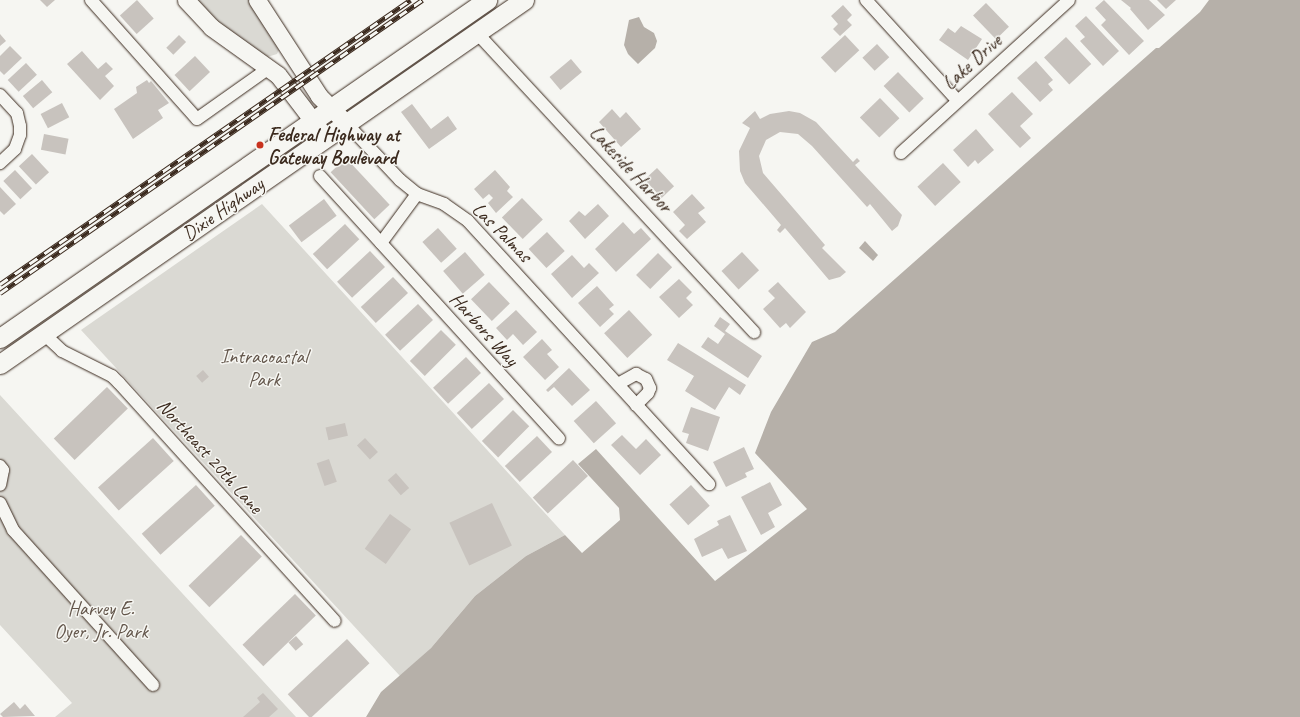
<!DOCTYPE html>
<html>
<head>
<meta charset="utf-8">
<style>
  body { margin:0 }
  #map { position:relative; width:1300px; height:717px; overflow:hidden; background:#f6f6f2; font-family:Caveat,sans-serif }
  div>[style] { position:absolute }
  [style*='--x'] { left:calc(var(--x)*1px); top:calc(var(--y)*1px); width:calc(var(--w)*1px); rotate:calc(var(--a)*1deg) }
  .green>* { inset:0; background:#dad9d3 }
  .water>* { inset:0; background:#b6b0a9 }
  .building>* { inset:0; background:#c8c3be; transform-origin:0 0 }
  .roads { filter:drop-shadow(0 0 1px #3b2a1e) drop-shadow(0 0 1px #3b2a1e) }
  .minor>* { height:12px; margin:-6px; padding:0 6px; transform-origin:6px; border-radius:6px; background:#f6f6f2 }
  .secondary>* { height:17px; margin:-8.5px; padding:0 8.5px; transform-origin:8.5px; border-radius:8.5px; background:#f6f6f2 }
  .primary>* { height:19px; margin:-9.5px; padding:0 9.5px; transform-origin:9.5px; border-radius:9.5px; background:#f6f6f2 }
  .rail>* { height:4.5px; margin-top:-2.25px; transform-origin:0; background:repeating-linear-gradient(90deg,#f6f6f2 0 9px,#3b2a1e 0 18px); box-sizing:border-box; border-block:1px solid #3b2a1e }
  .dots>* { width:11px; height:11px; translate:-50% -50%; box-sizing:border-box; border:2px solid #f6f6f2; border-radius:50% }
  span { translate:-50% -50%; white-space:nowrap; text-align:center; line-height:1.15; -webkit-text-stroke:3px #f6f6f2; paint-order:stroke }
  .street-label { font-size:20px; color:#3b2a1e }
  .poi-label { font-size:20px; color:#3b2a1e; font-weight:700 }
  .left { translate:0 -50%; text-align:left }
  .park-label { font-size:20px; color:#63564b }
</style>
</head>
<body>
<div id="map">
  <div class="green">
    <i style="clip-path:polygon(195px 0,252px 0,279px 50px,277px 54px,267px 57px,236px 37px)"></i>
    <i style="clip-path:polygon(262px 204px,565px 535px,526px 556px,475px 596px,431px 648px,400px 676px,81px 330px)"></i>
    <i style="clip-path:polygon(0 395px,296px 717px,55px 717px,72px 703px,0 625px)"></i>
  </div>
  <div class="water">
    <i style="clip-path:polygon(1209px 0,1300px 0,1300px 717px,366px 717px,381px 692px,431px 648px,475px 596px,526px 556px,565px 535px,582px 553px,620px 520px,619px 508px,578px 464px,596px 449px,715px 581px,807px 509px,755px 453px,771px 412px,812px 342px,835px 332px,1156px 48px,1159px 48px,1200px 12px)"></i>
    <i style="clip-path:polygon(639px 17px,644px 27px,654px 33px,657px 41px,655px 48px,638px 64px,628px 54px,624px 45px,629px 20px)"></i>
    <i style="clip-path:polygon(865px 241px,878px 255px,873px 261px,859px 248px)"></i>
  </div>
  <div class="building">
    <i style="clip-path:polygon(40px 0,55px 0,47px 7px)"></i>
    <i style="left:137px;top:0;width:25px;height:23px;rotate:48deg"></i>
    <i style="clip-path:polygon(1104px 0,1144px 41px,1129px 55px,1101px 25px,1106px 20px,1095px 8px)"></i>
    <i style="clip-path:polygon(1121px 0,1149px 0,1165px 15px,1148px 30px,1130px 9px,1131px 8px)"></i>
    <i style="clip-path:polygon(1157px 0,1176px 0,1166px 9px)"></i>
    <i style="left:986px;top:3px;width:33px;height:18px;rotate:46deg"></i>
    <i style="clip-path:polygon(843px 5px,852px 15px,847px 20px,852px 25px,840px 36px,833px 29px,838px 24px,831px 16px)"></i>
    <i style="clip-path:polygon(1086px 16px,1119px 51px,1103px 66px,1080px 41px,1085px 37px,1075px 26px)"></i>
    <i style="clip-path:polygon(961px 26px,982px 39px,968px 60px,939px 40px,948px 28px,955px 33px)"></i>
    <i style="clip-path:polygon(0 34px,6px 41px,0 46px)"></i>
    <i style="left:179px;top:35px;width:10px;height:18px;rotate:45deg"></i>
    <i style="left:845px;top:35px;width:21px;height:33px;rotate:47deg"></i>
    <i style="left:1066px;top:37px;width:37px;height:30px;rotate:47deg"></i>
    <i style="left:877px;top:44px;width:18px;height:20px;rotate:47deg"></i>
    <i style="clip-path:polygon(10px 46px,22px 58px,4px 75px,0 71px,0 56px)"></i>
    <i style="clip-path:polygon(82px 51px,98px 69px,106px 62px,113px 69px,105px 76px,114px 86px,100px 100px,67px 64px)"></i>
    <i style="left:195px;top:56px;width:22px;height:28px;rotate:47deg"></i>
    <i style="left:571px;top:59px;width:17px;height:28px;rotate:50deg"></i>
    <i style="clip-path:polygon(1036px 61px,1053px 80px,1048px 84px,1053px 90px,1040px 102px,1017px 78px)"></i>
    <i style="left:26px;top:63px;width:16px;height:25px;rotate:47deg"></i>
    <i style="left:898px;top:72px;width:37px;height:20px;rotate:46deg"></i>
    <i style="left:42px;top:80px;width:16px;height:25px;rotate:50deg"></i>
    <i style="clip-path:polygon(147px 80px,149px 83px,151px 81px,169px 103px,158px 110px,163px 118px,133px 139px,114px 109px,137px 93px,136px 87px)"></i>
    <i style="clip-path:polygon(1012px 92px,1033px 114px,1020px 126px,1031px 138px,1020px 148px,988px 114px)"></i>
    <i style="left:880px;top:98px;width:28px;height:28px;rotate:46deg"></i>
    <i style="left:62px;top:103px;width:16px;height:24px;rotate:63deg"></i>
    <i style="clip-path:polygon(412px 104px,431px 129px,448px 116px,457px 129px,429px 149px,401px 112px)"></i>
    <i style="clip-path:polygon(612px 109px,620px 118px,626px 112px,641px 129px,621px 147px,599px 122px)"></i>
    <i style="clip-path:polygon(755px 111px,760px 119px,770px 114px,789px 111px,800px 113px,816px 122px,853px 162px,857px 158px,860px 161px,855px 165px,902px 215px,898px 226px,892px 231px,870px 204px,867px 207px,812px 146px,798px 134px,780px 132px,766px 140px,759px 156px,763px 173px,825px 245px,822px 248px,846px 272px,840px 277px,829px 280px,785px 228px,780px 233px,777px 230px,781px 225px,745px 183px,740px 171px,739px 151px,750px 128px,742px 123px)"></i>
    <i style="clip-path:polygon(976px 129px,994px 150px,978px 164px,975px 160px,968px 167px,953px 150px)"></i>
    <i style="left:44px;top:134px;width:25px;height:16px;rotate:11deg"></i>
    <i style="left:32px;top:154px;width:25px;height:18px;rotate:47deg"></i>
    <i style="left:346px;top:158px;width:64px;height:21px;rotate:47deg"></i>
    <i style="left:943px;top:163px;width:26px;height:35px;rotate:47deg"></i>
    <i style="left:657px;top:168px;width:25px;height:17px;rotate:47deg"></i>
    <i style="left:15px;top:170px;width:25px;height:16px;rotate:47deg"></i>
    <i style="clip-path:polygon(495px 170px,510px 187px,507px 191px,513px 197px,496px 213px,488px 203px,493px 198px,489px 194px,483px 199px,474px 189px)"></i>
    <i style="clip-path:polygon(0 187px,16px 204px,4px 215px,0 211px)"></i>
    <i style="clip-path:polygon(692px 194px,705px 208px,698px 213px,706px 222px,687px 239px,679px 231px,685px 225px,673px 212px)"></i>
    <i style="left:522px;top:198px;width:30px;height:28px;rotate:46deg"></i>
    <i style="left:324px;top:199px;width:21px;height:44px;rotate:53deg"></i>
    <i style="clip-path:polygon(598px 204px,609px 216px,585px 239px,569px 221px,579px 211px,585px 216px)"></i>
    <i style="clip-path:polygon(623px 222px,634px 234px,641px 228px,651px 239px,616px 272px,595px 249px)"></i>
    <i style="left:345px;top:224px;width:21px;height:44px;rotate:47deg"></i>
    <i style="left:438px;top:228px;width:28px;height:21px;rotate:48deg"></i>
    <i style="left:547px;top:232px;width:26px;height:25px;rotate:47deg"></i>
    <i style="left:370px;top:251px;width:22px;height:45px;rotate:47deg"></i>
    <i style="left:465px;top:252px;width:30px;height:29px;rotate:49deg"></i>
    <i style="left:742px;top:252px;width:25px;height:28px;rotate:47deg"></i>
    <i style="left:658px;top:253px;width:20px;height:31px;rotate:45deg"></i>
    <i style="clip-path:polygon(572px 255px,584px 268px,589px 263px,599px 273px,572px 298px,551px 274px)"></i>
    <i style="left:393px;top:277px;width:22px;height:44px;rotate:47deg"></i>
    <i style="clip-path:polygon(679px 279px,692px 292px,686px 298px,693px 305px,679px 318px,659px 297px)"></i>
    <i style="left:489px;top:282px;width:30px;height:25px;rotate:46deg"></i>
    <i style="clip-path:polygon(778px 282px,806px 312px,790px 328px,786px 323px,780px 328px,763px 309px,775px 298px,768px 291px)"></i>
    <i style="clip-path:polygon(597px 286px,614px 305px,609px 309px,614px 314px,600px 327px,578px 303px)"></i>
    <i style="left:418px;top:304px;width:22px;height:45px;rotate:47deg"></i>
    <i style="clip-path:polygon(516px 310px,537px 332px,523px 345px,513px 334px,507px 340px,496px 328px)"></i>
    <i style="left:629px;top:310px;width:34px;height:34px;rotate:47deg"></i>
    <i style="clip-path:polygon(720px 317px,730px 324px,725px 331px,762px 356px,748px 378px,701px 347px,708px 337px,718px 344px,725px 334px,714px 326px)"></i>
    <i style="left:441px;top:330px;width:21px;height:44px;rotate:45deg"></i>
    <i style="clip-path:polygon(542px 339px,552px 350px,547px 354px,559px 367px,545px 380px,523px 357px)"></i>
    <i style="clip-path:polygon(678px 343px,746px 385px,740px 395px,729px 387px,715px 410px,685px 391px,694px 376px,667px 360px)"></i>
    <i style="left:466px;top:357px;width:22px;height:45px;rotate:47deg"></i>
    <i style="clip-path:polygon(569px 368px,590px 390px,572px 406px,554px 387px,548px 392px,546px 390px)"></i>
    <i style="left:203px;top:370px;width:9px;height:9px;rotate:49deg"></i>
    <i style="left:489px;top:383px;width:22px;height:44px;rotate:47deg"></i>
    <i style="left:107px;top:387px;width:30px;height:74px;rotate:46deg"></i>
    <i style="left:596px;top:401px;width:30px;height:30px;rotate:48deg"></i>
    <i style="clip-path:polygon(691px 407px,720px 417px,708px 451px,686px 443px,689px 434px,682px 432px)"></i>
    <i style="left:513px;top:410px;width:23px;height:44px;rotate:45deg"></i>
    <i style="left:345px;top:423px;width:13px;height:20px;rotate:77deg"></i>
    <i style="clip-path:polygon(622px 435px,636px 449px,646px 439px,661px 455px,640px 475px,611px 445px)"></i>
    <i style="left:537px;top:436px;width:22px;height:44px;rotate:47deg"></i>
    <i style="left:153px;top:438px;width:31px;height:74px;rotate:48deg"></i>
    <i style="left:365px;top:438px;width:19px;height:11px;rotate:47deg"></i>
    <i style="clip-path:polygon(744px 447px,754px 469px,745px 473px,747px 477px,726px 487px,713px 462px)"></i>
    <i style="left:329px;top:459px;width:24px;height:13px;rotate:71deg"></i>
    <i style="left:573px;top:460px;width:22px;height:55px;rotate:47deg"></i>
    <i style="left:396px;top:473px;width:20px;height:11px;rotate:49deg"></i>
    <i style="clip-path:polygon(770px 482px,782px 505px,768px 513px,775px 527px,761px 535px,741px 497px)"></i>
    <i style="left:196px;top:485px;width:28px;height:73px;rotate:48deg"></i>
    <i style="left:691px;top:485px;width:28px;height:29px;rotate:48deg"></i>
    <i style="left:492px;top:503px;width:47px;height:47px;rotate:65deg"></i>
    <i style="left:390px;top:514px;width:26px;height:43px;rotate:36deg"></i>
    <i style="clip-path:polygon(730px 515px,747px 551px,728px 559px,722px 548px,702px 557px,694px 539px,719px 525px,717px 521px)"></i>
    <i style="left:241px;top:535px;width:30px;height:73px;rotate:46deg"></i>
    <i style="left:295px;top:594px;width:30px;height:73px;rotate:46deg"></i>
    <i style="left:296px;top:636px;width:11px;height:10px;rotate:49deg"></i>
    <i style="left:347px;top:639px;width:33px;height:81px;rotate:47deg"></i>
    <i style="clip-path:polygon(263px 693px,278px 709px,269px 717px,243px 717px,260px 702px,257px 698px)"></i>
    <i style="clip-path:polygon(14px 702px,20px 709px,25px 704px,35px 716px,3px 717px,0 714px)"></i>
  </div>
  <div class="roads">
    <div class="minor">
      <i style="--x:91;--y:0;--w:159;--a:48.3"></i>
      <i style="--x:197;--y:119;--w:88;--a:-35.3"></i>
      <i style="--x:866;--y:0;--w:135;--a:47.7"></i>
      <i style="--x:477;--y:33;--w:408;--a:47.2"></i>
      <i style="--x:0;--y:95;--w:25;--a:47"></i>
      <i style="--x:17;--y:113;--w:13;--a:77"></i>
      <i style="--x:20;--y:126;--w:9;--a:90"></i>
      <i style="--x:20;--y:135;--w:15;--a:110"></i>
      <i style="--x:15;--y:149;--w:21;--a:137"></i>
      <i style="--x:347;--y:124;--w:77;--a:46.6"></i>
      <i style="--x:400;--y:180;--w:22;--a:39"></i>
      <i style="--x:417;--y:194;--w:29;--a:20"></i>
      <i style="--x:444;--y:204;--w:29;--a:35"></i>
      <i style="--x:468;--y:221;--w:357;--a:47.5"></i>
      <i style="--x:901;--y:153;--w:227;--a:-42.3"></i>
      <i style="--x:320;--y:176;--w:355;--a:47.7"></i>
      <i style="--x:381;--y:243;--w:61;--a:-53.7"></i>
      <i style="--x:44;--y:334;--w:25;--a:43"></i>
      <i style="--x:62;--y:351;--w:56;--a:26.6"></i>
      <i style="--x:112;--y:376;--w:10;--a:45"></i>
      <i style="--x:119;--y:383;--w:321;--a:47.8"></i>
      <i style="--x:618;--y:384;--w:21;--a:-29"></i>
      <i style="--x:636;--y:374;--w:11;--a:27"></i>
      <i style="--x:646;--y:379;--w:10;--a:66"></i>
      <i style="--x:650;--y:388;--w:5;--a:112"></i>
      <i style="--x:648;--y:393;--w:17;--a:135"></i>
      <i style="--x:0;--y:466;--w:5;--a:53"></i>
      <i style="--x:3;--y:470;--w:15;--a:101"></i>
      <i style="--x:0;--y:503;--w:30;--a:64"></i>
      <i style="--x:13;--y:530;--w:209;--a:47.9"></i>
    </div>
    <div class="secondary">
      <i style="--x:186;--y:0;--w:37;--a:47"></i>
      <i style="--x:211;--y:27;--w:82;--a:35.6"></i>
      <i style="--x:278;--y:75;--w:79;--a:52.7"></i>
      <i style="--x:257;--y:0;--w:114;--a:57.1"></i>
      <i style="--x:319;--y:96;--w:40;--a:45"></i>
    </div>
    <div class="primary">
      <i style="--x:0;--y:338;--w:593;--a:-34.76"></i>
      <i style="--x:0;--y:364;--w:638;--a:-34.79"></i>
    </div>
  </div>
  <div class="rail">
    <i style="--x:0;--y:284;--w:499;--a:-34.7"></i>
    <i style="--x:0;--y:293;--w:514;--a:-34.77"></i>
  </div>
  <div class="dots">
    <i style="left:260px;top:145px;background:#c8321e"></i>
  </div>
  <div class="street-label">
    <span style="left:972px;top:62px;rotate:-42deg">Lake Drive</span>
    <span style="left:631px;top:169px;rotate:47deg">Lakeside Harbor</span>
    <span style="left:223px;top:209px;rotate:-35deg">Dixie Highway</span>
    <span style="left:502px;top:232px;rotate:45deg">Las Palmas</span>
    <span style="left:484px;top:329px;rotate:48deg">Harbors Way</span>
    <span style="left:210px;top:456px;rotate:48deg">Northeast 20th Lane</span>
  </div>
  <div class="poi-label">
    <span class="left" style="left:268px;top:146px">Federal Highway at<br>Gateway Boulevard</span>
  </div>
  <div class="park-label">
    <span style="left:264px;top:368px">Intracoastal<br>Park</span>
    <span style="left:101px;top:620px">Harvey E.<br>Oyer, Jr. Park</span>
  </div>
</div>
</body>
</html>
